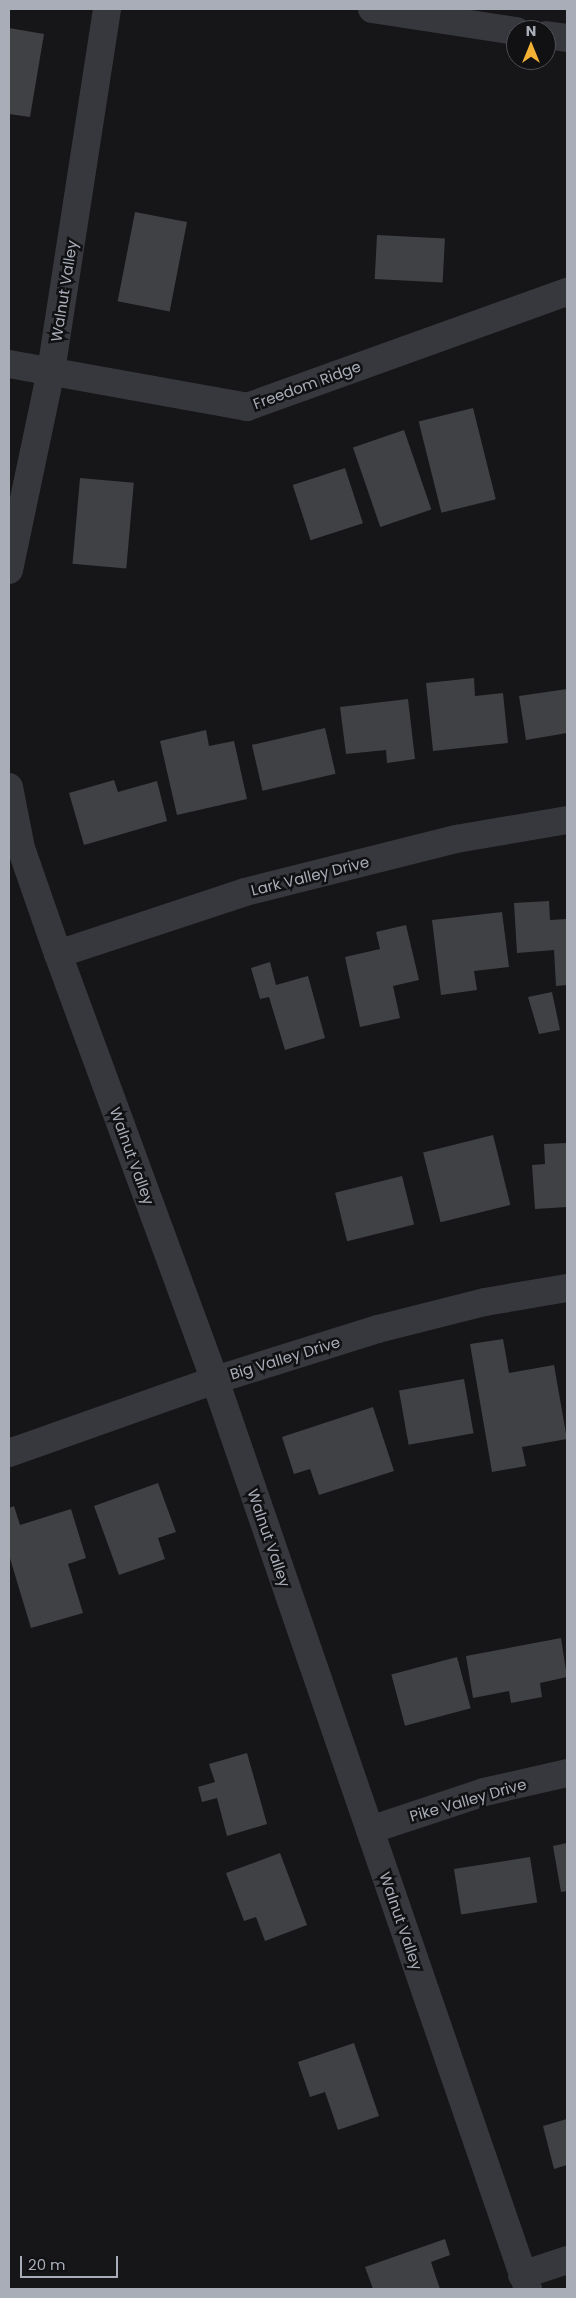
<!DOCTYPE html>
<html>
<head>
<meta charset="utf-8">
<style>
  body { margin:0 }
  #map { position:relative; width:576px; height:2298px; overflow:hidden; background:#161618; font-family:Poppins,sans-serif }
  div>[style] { position:absolute }
  [style*='--x'] { left:calc(var(--x)*1px); top:calc(var(--y)*1px); width:calc(var(--w)*1px); rotate:calc(var(--a)*1deg) }
  .building>* { inset:0; background:#404145; transform-origin:0 0 }
  .street>* { height:28px; margin:-14px; padding:0 14px; transform-origin:14px; border-radius:14px; background:#37383d }
  span { translate:-50% -50%; white-space:nowrap; text-align:center; line-height:1.15; -webkit-text-stroke:5px #111113; paint-order:stroke }
  .street-label { font-size:15px; color:#a8adb8 }
  .frame { position:absolute; inset:0; border:10px solid #a8adb8; pointer-events:none }
  .north { position:absolute; left:506px; top:20px; width:50px; height:50px; box-sizing:border-box; background:#111113; border:1px solid #4d4f55; border-radius:50%; rotate:0deg; font-size:14px; font-weight:700; line-height:20px; text-align:center; color:#a8adb8 }
  .north::after { content:''; display:block; margin:auto; width:18px; height:22px; background:#f2b134; clip-path:polygon(50% 0,100% 100%,50% 72%,0 100%) }
  .scale { position:absolute; left:20px; top:2256px; width:98px; height:22px; box-sizing:border-box; border:2px solid #a8adb8; border-top:0; padding-left:6px; font-size:15px; line-height:18px; white-space:nowrap; color:#a8adb8; -webkit-text-stroke:4px #111113; paint-order:stroke }
</style>
</head>
<body>
<div id="map">
  <div class="building">
    <i style="clip-path:polygon(9px 28px,44px 34px,30px 117px,9px 114px)"></i>
    <i style="left:135px;top:212px;width:53px;height:91px;rotate:11deg"></i>
    <i style="left:377px;top:235px;width:68px;height:44px;rotate:3deg"></i>
    <i style="left:473px;top:408px;width:94px;height:56px;rotate:76deg"></i>
    <i style="left:404px;top:430px;width:84px;height:54px;rotate:71deg"></i>
    <i style="left:345px;top:468px;width:58px;height:55px;rotate:72deg"></i>
    <i style="left:80px;top:478px;width:54px;height:86px;rotate:5deg"></i>
    <i style="clip-path:polygon(474px 678px,475px 696px,503px 693px,508px 743px,433px 751px,426px 683px)"></i>
    <i style="clip-path:polygon(567px 689px,567px 733px,526px 740px,519px 696px)"></i>
    <i style="clip-path:polygon(408px 699px,415px 759px,387px 763px,386px 750px,346px 754px,340px 707px)"></i>
    <i style="left:325px;top:728px;width:47px;height:75px;rotate:77deg"></i>
    <i style="clip-path:polygon(206px 730px,209px 746px,234px 741px,247px 799px,177px 815px,160px 741px)"></i>
    <i style="clip-path:polygon(114px 780px,118px 792px,157px 781px,167px 821px,84px 845px,69px 793px)"></i>
    <i style="clip-path:polygon(549px 901px,550px 920px,567px 919px,567px 985px,556px 986px,554px 950px,517px 953px,514px 903px)"></i>
    <i style="clip-path:polygon(502px 912px,509px 967px,474px 971px,477px 990px,441px 995px,432px 920px)"></i>
    <i style="clip-path:polygon(406px 925px,419px 980px,393px 986px,400px 1018px,360px 1027px,345px 957px,380px 949px,376px 932px)"></i>
    <i style="clip-path:polygon(270px 962px,276px 985px,308px 976px,325px 1038px,285px 1050px,269px 997px,260px 999px,251px 968px)"></i>
    <i style="clip-path:polygon(552px 992px,560px 1030px,539px 1034px,528px 997px)"></i>
    <i style="left:493px;top:1135px;width:72px;height:72px;rotate:76deg"></i>
    <i style="clip-path:polygon(567px 1143px,567px 1207px,535px 1209px,532px 1165px,545px 1164px,544px 1144px)"></i>
    <i style="left:402px;top:1176px;width:50px;height:69px;rotate:76deg"></i>
    <i style="clip-path:polygon(503px 1339px,509px 1373px,554px 1365px,567px 1439px,522px 1447px,526px 1466px,492px 1472px,470px 1344px)"></i>
    <i style="left:464px;top:1379px;width:55px;height:66px;rotate:80deg"></i>
    <i style="clip-path:polygon(373px 1407px,394px 1471px,319px 1495px,310px 1469px,294px 1474px,282px 1437px)"></i>
    <i style="clip-path:polygon(158px 1483px,176px 1532px,158px 1538px,165px 1559px,119px 1575px,94px 1506px)"></i>
    <i style="clip-path:polygon(14px 1506px,20px 1525px,71px 1509px,86px 1558px,68px 1564px,83px 1613px,31px 1628px,9px 1555px,9px 1508px)"></i>
    <i style="clip-path:polygon(561px 1638px,567px 1677px,540px 1683px,542px 1697px,511px 1703px,509px 1691px,473px 1698px,466px 1656px)"></i>
    <i style="left:457px;top:1657px;width:53px;height:68px;rotate:75deg"></i>
    <i style="clip-path:polygon(247px 1753px,267px 1824px,227px 1836px,217px 1798px,202px 1802px,198px 1787px,215px 1782px,209px 1764px)"></i>
    <i style="clip-path:polygon(567px 1843px,567px 1891px,561px 1892px,553px 1846px)"></i>
    <i style="clip-path:polygon(280px 1853px,307px 1925px,265px 1941px,256px 1917px,244px 1921px,226px 1873px)"></i>
    <i style="left:530px;top:1857px;width:46px;height:77px;rotate:81deg"></i>
    <i style="clip-path:polygon(354px 2043px,379px 2116px,338px 2130px,325px 2092px,310px 2097px,298px 2062px)"></i>
    <i style="clip-path:polygon(567px 2119px,567px 2165px,554px 2169px,543px 2126px)"></i>
    <i style="clip-path:polygon(445px 2239px,450px 2255px,431px 2262px,440px 2289px,373px 2289px,365px 2267px)"></i>
  </div>
  <div class="street">
    <i style="--x:372;--y:9;--w:146;--a:8.7"></i>
    <i style="--x:546;--y:35;--w:21;--a:8"></i>
    <i style="--x:9;--y:364;--w:242;--a:10.2"></i>
    <i style="--x:247;--y:407;--w:340;--a:-19.8"></i>
    <i style="--x:9;--y:570;--w:203;--a:-78.1"></i>
    <i style="--x:51;--y:371;--w:366;--a:-81.2"></i>
    <i style="--x:9;--y:787;--w:62;--a:78.9"></i>
    <i style="--x:21;--y:848;--w:112;--a:70.8"></i>
    <i style="--x:58;--y:954;--w:454;--a:69.8"></i>
    <i style="--x:215;--y:1380;--w:961;--a:71"></i>
    <i style="--x:58;--y:954;--w:197;--a:-18.3"></i>
    <i style="--x:245;--y:892;--w:218;--a:-14.1"></i>
    <i style="--x:456;--y:839;--w:113;--a:-9.7"></i>
    <i style="--x:9;--y:1453;--w:219;--a:-19.5"></i>
    <i style="--x:215;--y:1380;--w:171;--a:-17.4"></i>
    <i style="--x:378;--y:1329;--w:110;--a:-14.2"></i>
    <i style="--x:485;--y:1302;--w:83;--a:-9.7"></i>
    <i style="--x:370;--y:1830;--w:120;--a:-18.4"></i>
    <i style="--x:484;--y:1792;--w:85;--a:-12.9"></i>
    <i style="--x:522;--y:2275;--w:47;--a:-18.4"></i>
  </div>
  <div class="street-label">
    <span style="left:64px;top:291px;rotate:-81deg">Walnut Valley</span>
    <span style="left:307px;top:385px;rotate:-20deg">Freedom Ridge</span>
    <span style="left:310px;top:876px;rotate:-14deg">Lark Valley Drive</span>
    <span style="left:132px;top:1156px;rotate:70deg">Walnut Valley</span>
    <span style="left:285px;top:1358px;rotate:-17deg">Big Valley Drive</span>
    <span style="left:269px;top:1538px;rotate:71deg">Walnut Valley</span>
    <span style="left:468px;top:1800px;rotate:-16deg">Pike Valley Drive</span>
    <span style="left:401px;top:1921px;rotate:71deg">Walnut Valley</span>
  </div>
  <div class="frame"></div>
  <div class="north">N</div>
  <div class="scale">20 m</div>
</div>
</body>
</html>
